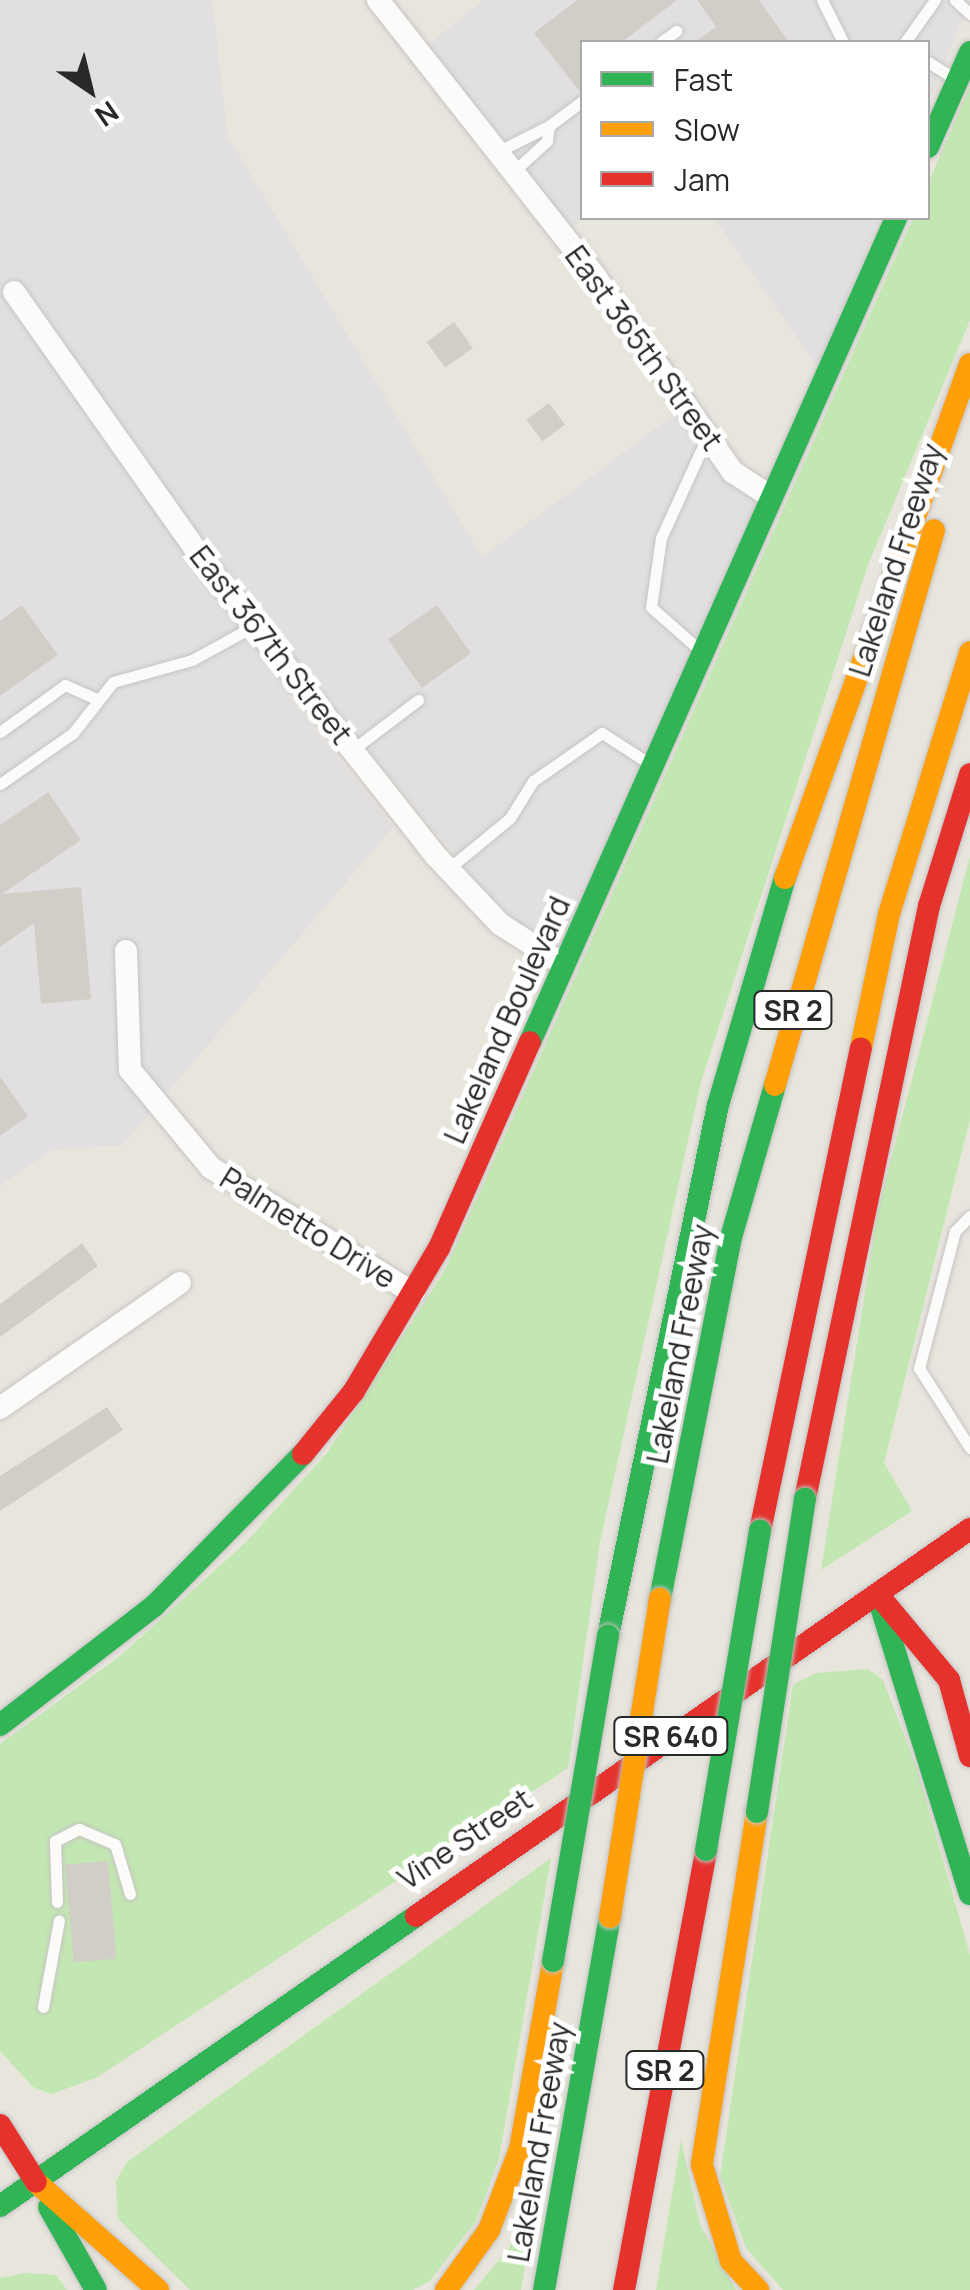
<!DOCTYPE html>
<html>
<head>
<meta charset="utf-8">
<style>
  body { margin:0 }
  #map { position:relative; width:970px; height:2290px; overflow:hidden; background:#e8e5dd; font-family:Manrope,sans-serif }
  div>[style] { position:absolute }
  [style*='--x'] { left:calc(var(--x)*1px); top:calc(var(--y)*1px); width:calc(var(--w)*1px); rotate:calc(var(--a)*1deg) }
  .industrial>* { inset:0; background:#e2dfe1 }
  .green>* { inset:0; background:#c3e7b2 }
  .building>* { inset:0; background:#d1cec8; transform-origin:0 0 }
  .roads { filter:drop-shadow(0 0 2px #c5c4c3) drop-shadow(0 0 2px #c5c4c3) }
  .lane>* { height:11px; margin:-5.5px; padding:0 5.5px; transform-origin:5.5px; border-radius:5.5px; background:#fcfbfa }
  .street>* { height:22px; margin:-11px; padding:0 11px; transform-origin:11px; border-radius:11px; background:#fcfbfa }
  .fast>* { height:22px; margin:-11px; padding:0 11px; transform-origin:11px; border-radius:11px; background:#30b455 }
  .slow>* { height:22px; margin:-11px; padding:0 11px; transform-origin:11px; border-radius:11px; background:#ff9f0a }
  .jam>* { height:22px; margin:-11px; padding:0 11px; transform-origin:11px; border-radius:11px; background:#e5322d }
  .bridges { filter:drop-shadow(0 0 2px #c4c3c0) drop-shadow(0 0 2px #c4c3c0) }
  .fast-bridge>* { height:22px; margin:-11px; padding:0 11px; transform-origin:11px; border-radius:11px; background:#30b455 }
  .slow-bridge>* { height:22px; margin:-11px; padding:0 11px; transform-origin:11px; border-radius:11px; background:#ff9f0a }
  span { translate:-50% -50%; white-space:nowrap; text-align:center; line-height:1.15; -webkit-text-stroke:10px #fff; paint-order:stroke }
  .shield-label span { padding:2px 8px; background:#fff; border:2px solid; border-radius:8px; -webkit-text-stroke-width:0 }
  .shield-label { font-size:28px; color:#292929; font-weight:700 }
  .street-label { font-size:30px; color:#292929 }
  .legend { position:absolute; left:580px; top:40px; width:350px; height:180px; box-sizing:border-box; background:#fff; border:2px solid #a9a9a9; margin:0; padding:12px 18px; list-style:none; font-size:30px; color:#292929 }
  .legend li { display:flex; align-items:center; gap:20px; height:50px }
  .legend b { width:50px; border:2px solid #a9a9a9 }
  .north { position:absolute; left:40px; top:40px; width:100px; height:100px; -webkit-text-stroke:8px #fff; paint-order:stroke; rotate:145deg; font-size:28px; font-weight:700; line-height:40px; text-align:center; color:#292929 }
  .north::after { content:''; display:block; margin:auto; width:35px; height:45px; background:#292929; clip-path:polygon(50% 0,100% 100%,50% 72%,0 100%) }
</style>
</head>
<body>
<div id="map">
  <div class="industrial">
    <i style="clip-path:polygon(0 0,212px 0,228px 137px,482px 557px,678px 412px,724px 478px,761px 501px,558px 951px,504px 915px,313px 683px,288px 696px,393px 827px,123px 1145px,51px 1150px,0 1186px)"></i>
    <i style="clip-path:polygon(483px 0,970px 0,928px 103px,928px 42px,582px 42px,584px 218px,565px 233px,423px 49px)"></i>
    <i style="clip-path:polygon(714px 218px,880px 218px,818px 368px)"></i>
  </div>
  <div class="green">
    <i style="clip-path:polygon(970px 87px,970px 320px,868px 565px,701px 1082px,600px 1542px,568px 1768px,96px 2078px,51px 2094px,33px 2087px,0 2051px,0 1744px,120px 1656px,246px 1542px,327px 1453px,444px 1272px,913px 218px,928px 218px,928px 184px)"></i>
    <i style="clip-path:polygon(970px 856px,970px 1119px,884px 1463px,912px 1511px,821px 1570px,878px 1210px)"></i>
    <i style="clip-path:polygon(868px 1669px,883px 1680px,916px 1766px,970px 1955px,970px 2290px,783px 2290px,746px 2248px,720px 2176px,793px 1685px,816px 1673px)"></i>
    <i style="clip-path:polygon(551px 1858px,499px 2159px,476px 2221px,430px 2281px,413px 2290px,190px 2290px,118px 2219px,116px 2182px,127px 2162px)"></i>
    <i style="clip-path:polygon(681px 2140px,700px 2224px,736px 2290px,656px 2290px)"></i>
    <i style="clip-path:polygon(539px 2179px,521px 2290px,474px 2290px,509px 2248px)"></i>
    <i style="clip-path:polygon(25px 2273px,56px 2275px,67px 2290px,0 2290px,0 2278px)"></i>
  </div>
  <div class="building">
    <i style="clip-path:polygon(577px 0,677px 0,622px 42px,582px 42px,580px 92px,534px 33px)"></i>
    <i style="clip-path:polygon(697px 0,759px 0,789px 42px,695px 42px,716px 27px)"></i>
    <i style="left:454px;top:322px;width:32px;height:34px;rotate:54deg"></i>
    <i style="left:549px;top:403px;width:27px;height:28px;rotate:54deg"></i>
    <i style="clip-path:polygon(22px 605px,58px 655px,0 696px,0 621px)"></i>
    <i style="left:437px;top:605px;width:59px;height:60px;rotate:55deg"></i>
    <i style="clip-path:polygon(48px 792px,81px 840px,2px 894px,81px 887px,91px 999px,41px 1004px,34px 923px,0 947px,0 825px)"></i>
    <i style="clip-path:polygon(0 1076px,28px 1116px,0 1136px)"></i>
    <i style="clip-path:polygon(82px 1243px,98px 1266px,0 1337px,0 1304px)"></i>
    <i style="clip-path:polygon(107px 1407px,123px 1430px,0 1511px,0 1476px)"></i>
    <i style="left:108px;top:1861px;width:98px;height:43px;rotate:85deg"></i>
  </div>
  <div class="roads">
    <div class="lane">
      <i style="--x:822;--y:0;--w:47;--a:63.4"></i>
      <i style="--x:955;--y:0;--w:21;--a:43"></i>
      <i style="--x:661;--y:42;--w:19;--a:-36"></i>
      <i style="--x:905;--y:42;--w:52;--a:-54.5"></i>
      <i style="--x:928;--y:62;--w:31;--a:32"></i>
      <i style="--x:549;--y:126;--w:41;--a:-37.1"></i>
      <i style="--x:497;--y:152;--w:58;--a:-26.6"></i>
      <i style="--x:549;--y:126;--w:15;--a:98"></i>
      <i style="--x:547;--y:141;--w:46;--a:137.6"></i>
      <i style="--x:703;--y:653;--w:69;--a:-138.5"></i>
      <i style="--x:651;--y:607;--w:70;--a:-81.8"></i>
      <i style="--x:661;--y:538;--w:111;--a:-65.5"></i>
      <i style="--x:0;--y:732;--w:80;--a:-35.9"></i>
      <i style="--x:65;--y:685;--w:36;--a:24"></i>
      <i style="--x:352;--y:750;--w:83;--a:-37.1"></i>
      <i style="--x:0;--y:784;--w:89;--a:-34.9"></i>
      <i style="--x:73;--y:733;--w:65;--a:-51.9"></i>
      <i style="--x:113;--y:682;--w:82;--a:-15.6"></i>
      <i style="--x:192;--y:660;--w:71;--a:-28.7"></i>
      <i style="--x:448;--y:869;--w:80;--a:-39.4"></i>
      <i style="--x:510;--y:818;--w:44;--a:-58.1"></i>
      <i style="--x:533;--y:781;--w:84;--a:-34.8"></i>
      <i style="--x:602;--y:733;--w:61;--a:32.9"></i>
      <i style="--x:970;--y:1216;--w:21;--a:135"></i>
      <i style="--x:955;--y:1231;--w:142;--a:104.7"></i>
      <i style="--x:919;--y:1368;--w:95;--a:57.5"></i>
      <i style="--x:57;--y:1902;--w:61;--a:-91.9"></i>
      <i style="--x:55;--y:1841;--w:27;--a:-27"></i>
      <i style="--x:79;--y:1829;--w:39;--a:23"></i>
      <i style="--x:115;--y:1844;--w:52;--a:73.3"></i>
      <i style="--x:43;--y:2007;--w:88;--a:-79.6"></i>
    </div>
    <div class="street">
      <i style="--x:378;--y:0;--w:351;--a:51.8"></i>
      <i style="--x:595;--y:276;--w:240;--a:54.9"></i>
      <i style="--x:733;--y:472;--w:45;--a:33.3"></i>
      <i style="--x:14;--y:292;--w:347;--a:54.8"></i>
      <i style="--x:214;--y:575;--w:357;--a:51.7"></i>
      <i style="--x:435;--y:855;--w:95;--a:46.7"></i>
      <i style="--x:500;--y:924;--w:76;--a:32.6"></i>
      <i style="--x:126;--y:951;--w:119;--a:88.1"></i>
      <i style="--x:130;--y:1070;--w:127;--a:50.4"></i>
      <i style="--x:211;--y:1168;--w:238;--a:31.7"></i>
      <i style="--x:0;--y:1408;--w:219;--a:-34.8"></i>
    </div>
    <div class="fast">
      <i style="--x:928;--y:147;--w:104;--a:-66.1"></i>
      <i style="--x:530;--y:1042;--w:902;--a:-66.05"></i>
      <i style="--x:877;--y:1594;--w:314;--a:72.8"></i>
      <i style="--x:660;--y:1599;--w:365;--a:-78.9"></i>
      <i style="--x:730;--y:1241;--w:162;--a:-73.9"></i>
      <i style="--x:608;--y:1636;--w:542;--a:-78.3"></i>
      <i style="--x:718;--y:1105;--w:237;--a:-73.6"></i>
      <i style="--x:0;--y:1725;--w:195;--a:-37.7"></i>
      <i style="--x:154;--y:1606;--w:213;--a:-45.6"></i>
      <i style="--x:0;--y:2206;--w:507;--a:-34.88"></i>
      <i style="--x:49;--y:2207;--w:95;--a:60.5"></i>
      <i style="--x:544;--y:2290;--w:379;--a:-80"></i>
    </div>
    <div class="slow">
      <i style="--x:785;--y:878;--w:546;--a:-70.21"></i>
      <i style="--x:861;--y:1048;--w:137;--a:-78.2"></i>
      <i style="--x:889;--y:914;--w:274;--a:-72.8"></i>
      <i style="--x:775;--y:1085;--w:577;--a:-74.01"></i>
      <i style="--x:757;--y:1812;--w:357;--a:98.9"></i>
      <i style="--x:702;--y:2165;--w:100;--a:73.2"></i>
      <i style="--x:731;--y:2261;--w:40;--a:47"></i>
      <i style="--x:36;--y:2182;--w:163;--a:41.5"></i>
      <i style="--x:446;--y:2290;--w:74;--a:-54.4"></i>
      <i style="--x:489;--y:2230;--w:87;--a:-69.1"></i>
      <i style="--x:520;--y:2149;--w:191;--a:-80"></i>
    </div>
    <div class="jam">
      <i style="--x:303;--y:1454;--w:81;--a:-51"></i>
      <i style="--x:354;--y:1391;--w:166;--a:-59.3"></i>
      <i style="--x:439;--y:1248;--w:225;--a:-66.2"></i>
      <i style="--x:805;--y:1499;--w:606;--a:-78.19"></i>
      <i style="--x:929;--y:906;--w:138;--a:-72.7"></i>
      <i style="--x:760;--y:1531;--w:493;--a:-78.2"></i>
      <i style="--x:880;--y:1597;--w:108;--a:50.3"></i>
      <i style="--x:949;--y:1680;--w:79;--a:74.6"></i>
      <i style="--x:416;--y:1916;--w:676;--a:-34.94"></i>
      <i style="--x:0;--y:2125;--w:67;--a:57.7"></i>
      <i style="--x:624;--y:2290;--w:448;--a:-79.4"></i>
    </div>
  </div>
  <div class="bridges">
    <div class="fast-bridge">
      <i style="--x:757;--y:1812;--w:317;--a:-81.3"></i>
      <i style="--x:706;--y:1850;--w:324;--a:-80.4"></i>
      <i style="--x:553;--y:1961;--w:330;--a:-80.4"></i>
    </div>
    <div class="slow-bridge">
      <i style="--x:610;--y:1917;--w:322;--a:-81.1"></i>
    </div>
  </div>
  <div class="shield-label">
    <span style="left:793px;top:1010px">SR 2</span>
    <span style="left:671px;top:1736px">SR 640</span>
    <span style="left:665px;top:2070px">SR 2</span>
  </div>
  <div class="street-label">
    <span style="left:644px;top:348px;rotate:54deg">East 365th Street</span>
    <span style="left:896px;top:560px;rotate:-72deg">Lakeland Freeway</span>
    <span style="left:271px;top:645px;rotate:52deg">East 367th Street</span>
    <span style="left:507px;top:1020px;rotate:-66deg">Lakeland Boulevard</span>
    <span style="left:308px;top:1228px;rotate:32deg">Palmetto Drive</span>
    <span style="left:680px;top:1344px;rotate:-79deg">Lakeland Freeway</span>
    <span style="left:465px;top:1839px;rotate:-34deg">Vine Street</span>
    <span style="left:539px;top:2142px;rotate:-80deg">Lakeland Freeway</span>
  </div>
  <ul class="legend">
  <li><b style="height:12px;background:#30b455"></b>Fast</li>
  <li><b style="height:12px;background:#ff9f0a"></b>Slow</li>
  <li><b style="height:12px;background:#e5322d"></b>Jam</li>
  </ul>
  <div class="north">N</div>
</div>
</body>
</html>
